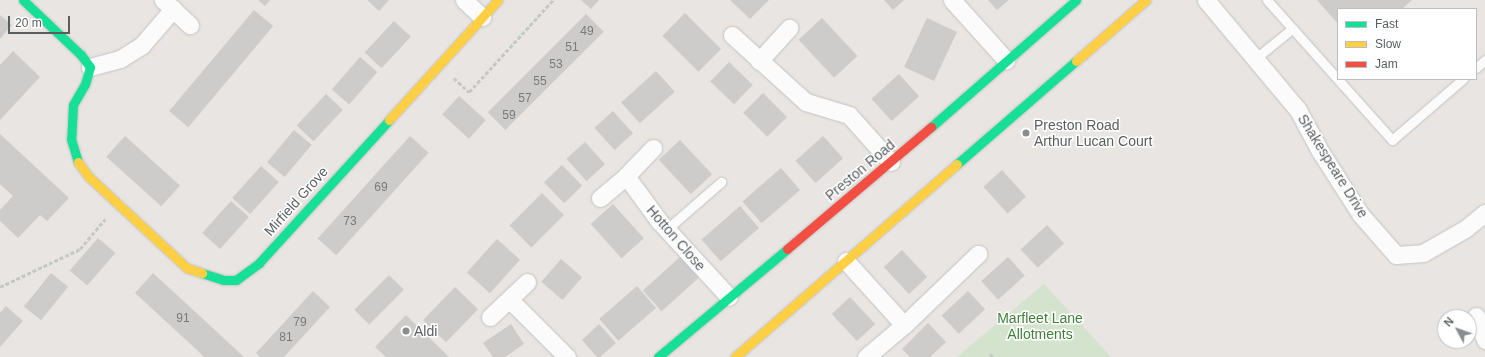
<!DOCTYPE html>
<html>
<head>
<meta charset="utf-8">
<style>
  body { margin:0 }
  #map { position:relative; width:1485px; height:357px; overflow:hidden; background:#e8e5e2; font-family:Arial,sans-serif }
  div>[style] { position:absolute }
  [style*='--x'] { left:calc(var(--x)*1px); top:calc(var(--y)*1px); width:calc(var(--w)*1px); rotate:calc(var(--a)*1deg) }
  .green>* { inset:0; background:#d3e3cd }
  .building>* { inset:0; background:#cecccb; transform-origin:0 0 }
  .path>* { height:2.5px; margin-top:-1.25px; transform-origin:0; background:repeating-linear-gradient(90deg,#c4c9c5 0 4px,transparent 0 6px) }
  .roads { filter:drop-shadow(0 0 1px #c4c4c4) drop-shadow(0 0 1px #c4c4c4) }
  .lane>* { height:9px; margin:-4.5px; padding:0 4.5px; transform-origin:4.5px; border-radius:4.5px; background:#fcfbfb }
  .street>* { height:17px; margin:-8.5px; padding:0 8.5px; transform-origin:8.5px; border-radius:8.5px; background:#fcfbfb }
  .fast>* { height:9px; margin:-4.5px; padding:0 4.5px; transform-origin:4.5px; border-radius:4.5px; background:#16e098 }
  .slow>* { height:9px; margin:-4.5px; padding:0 4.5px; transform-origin:4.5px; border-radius:4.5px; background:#ffcf43 }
  .jam>* { height:9px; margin:-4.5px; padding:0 4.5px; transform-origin:4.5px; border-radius:4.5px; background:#f24e42 }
  .dots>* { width:11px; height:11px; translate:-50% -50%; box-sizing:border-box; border:2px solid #fff; border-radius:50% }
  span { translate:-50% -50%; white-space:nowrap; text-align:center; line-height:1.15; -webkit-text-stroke:3px #fff; paint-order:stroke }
  .number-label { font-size:12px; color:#777a7c }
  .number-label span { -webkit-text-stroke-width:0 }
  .poi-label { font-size:14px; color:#585d60 }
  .left { translate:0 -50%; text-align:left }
  .street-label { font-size:14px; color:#585d60 }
  .park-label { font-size:14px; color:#3f7f38 }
  .legend { position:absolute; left:1337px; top:8px; width:140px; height:72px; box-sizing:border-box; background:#fff; border:1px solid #bcbebf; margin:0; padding:5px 7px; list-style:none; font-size:12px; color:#585d60 }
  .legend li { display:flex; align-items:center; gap:8px; height:20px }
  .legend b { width:20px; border:1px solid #bcbebf }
  .north { position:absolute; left:1437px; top:309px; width:40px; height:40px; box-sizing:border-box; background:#fff; border:1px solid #bcbebf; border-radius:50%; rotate:311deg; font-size:11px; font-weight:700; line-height:16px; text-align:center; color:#585d60 }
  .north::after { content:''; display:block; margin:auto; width:14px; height:18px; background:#8a8d8e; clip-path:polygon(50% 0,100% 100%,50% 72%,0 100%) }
  .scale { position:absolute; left:8px; top:16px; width:62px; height:18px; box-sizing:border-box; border:2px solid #585d60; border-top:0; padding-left:5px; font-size:12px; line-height:14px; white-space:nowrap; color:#585d60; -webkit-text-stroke:3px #fff; paint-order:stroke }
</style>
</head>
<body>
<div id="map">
  <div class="green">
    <i style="clip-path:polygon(1044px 284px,1111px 357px,957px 357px)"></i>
  </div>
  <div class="building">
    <i style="clip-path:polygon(258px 0,270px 0,265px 6px)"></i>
    <i style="clip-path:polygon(367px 0,389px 0,379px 11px)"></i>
    <i style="clip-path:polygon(581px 0,599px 0,591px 9px)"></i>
    <i style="clip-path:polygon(730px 0,769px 0,750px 19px)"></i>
    <i style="clip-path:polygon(884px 0,904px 0,893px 10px)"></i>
    <i style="clip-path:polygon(988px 0,1009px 0,997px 10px)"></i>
    <i style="clip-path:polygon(1317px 0,1412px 0,1402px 9px,1338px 9px,1338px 24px)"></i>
    <i style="left:254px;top:10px;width:25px;height:132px;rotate:40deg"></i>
    <i style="left:685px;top:13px;width:51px;height:32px;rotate:45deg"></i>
    <i style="left:586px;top:14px;width:25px;height:139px;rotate:45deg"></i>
    <i style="clip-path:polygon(0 15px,12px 25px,0 39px)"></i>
    <i style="left:822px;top:18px;width:52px;height:32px;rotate:47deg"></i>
    <i style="left:927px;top:18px;width:33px;height:54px;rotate:25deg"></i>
    <i style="left:394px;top:21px;width:23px;height:43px;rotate:43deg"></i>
    <i style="clip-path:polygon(13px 51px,40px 77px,0 120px,0 65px)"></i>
    <i style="left:360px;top:57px;width:23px;height:43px;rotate:41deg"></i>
    <i style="left:729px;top:62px;width:33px;height:27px;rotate:44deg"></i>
    <i style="left:656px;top:71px;width:28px;height:47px;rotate:48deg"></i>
    <i style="left:899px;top:74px;width:30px;height:37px;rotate:48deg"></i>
    <i style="left:763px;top:93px;width:34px;height:28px;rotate:45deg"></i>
    <i style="left:326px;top:94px;width:23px;height:43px;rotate:43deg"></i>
    <i style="left:459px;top:96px;width:36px;height:25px;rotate:42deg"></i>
    <i style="left:613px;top:111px;width:30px;height:25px;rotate:48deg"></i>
    <i style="left:294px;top:130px;width:23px;height:42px;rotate:40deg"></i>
    <i style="clip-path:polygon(0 134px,69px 198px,47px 221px,40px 215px,18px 238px,0 221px,0 210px,13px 196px,0 184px)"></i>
    <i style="left:125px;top:136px;width:74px;height:28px;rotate:42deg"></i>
    <i style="left:410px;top:136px;width:25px;height:138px;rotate:42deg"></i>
    <i style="left:823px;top:136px;width:30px;height:37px;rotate:48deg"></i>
    <i style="left:680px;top:140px;width:47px;height:29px;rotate:47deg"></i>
    <i style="left:585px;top:142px;width:30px;height:25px;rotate:48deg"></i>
    <i style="left:562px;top:165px;width:29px;height:25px;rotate:46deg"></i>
    <i style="left:261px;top:166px;width:24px;height:43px;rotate:42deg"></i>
    <i style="left:781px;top:168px;width:29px;height:51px;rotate:49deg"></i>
    <i style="left:1002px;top:170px;width:36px;height:25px;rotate:48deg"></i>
    <i style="left:542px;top:193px;width:31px;height:46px;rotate:45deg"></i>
    <i style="left:231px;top:201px;width:24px;height:43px;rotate:42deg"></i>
    <i style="left:613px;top:204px;width:46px;height:30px;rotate:48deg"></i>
    <i style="left:740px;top:206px;width:29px;height:51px;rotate:49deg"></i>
    <i style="left:1047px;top:225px;width:25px;height:36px;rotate:47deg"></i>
    <i style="left:98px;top:238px;width:23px;height:43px;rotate:41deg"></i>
    <i style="left:497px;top:239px;width:31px;height:45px;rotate:42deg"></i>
    <i style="left:902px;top:250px;width:37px;height:25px;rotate:47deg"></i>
    <i style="left:680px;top:257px;width:28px;height:50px;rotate:48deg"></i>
    <i style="left:1008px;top:257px;width:25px;height:36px;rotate:48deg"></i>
    <i style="left:561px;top:259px;width:28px;height:30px;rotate:41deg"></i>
    <i style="left:51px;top:273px;width:22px;height:43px;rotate:39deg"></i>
    <i style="clip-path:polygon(153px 273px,216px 331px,244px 357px,204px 357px,198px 351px,135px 293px)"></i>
    <i style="left:389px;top:275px;width:21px;height:49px;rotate:45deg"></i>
    <i style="left:637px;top:286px;width:29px;height:50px;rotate:49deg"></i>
    <i style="left:455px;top:287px;width:32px;height:46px;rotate:44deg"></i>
    <i style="clip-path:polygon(313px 291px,330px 307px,284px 357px,260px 357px,256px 353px)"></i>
    <i style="left:968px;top:291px;width:25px;height:36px;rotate:47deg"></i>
    <i style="left:850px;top:297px;width:37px;height:25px;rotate:47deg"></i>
    <i style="clip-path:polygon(6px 306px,23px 321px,0 347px,0 313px)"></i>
    <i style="clip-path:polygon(406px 315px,449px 357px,386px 357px,375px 347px)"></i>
    <i style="clip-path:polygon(928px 323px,946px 342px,930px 357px,910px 357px,902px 349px)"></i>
    <i style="clip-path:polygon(511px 324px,524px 344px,505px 357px,493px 357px,483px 343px)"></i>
    <i style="clip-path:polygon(599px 324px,616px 343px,600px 357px,597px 357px,582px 340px)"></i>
  </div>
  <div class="path">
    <i style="--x:454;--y:78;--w:21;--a:43"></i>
    <i style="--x:469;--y:92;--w:125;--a:-47.6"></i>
    <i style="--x:0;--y:287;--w:89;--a:-25.4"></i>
    <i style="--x:80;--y:249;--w:39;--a:-50"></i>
    <i style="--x:990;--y:354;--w:5;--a:37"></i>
  </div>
  <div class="roads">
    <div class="lane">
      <i style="--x:1267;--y:0;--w:188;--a:48.2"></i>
      <i style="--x:1392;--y:140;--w:94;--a:-40.7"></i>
      <i style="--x:1256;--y:58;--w:46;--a:-38.9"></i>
      <i style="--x:1476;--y:68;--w:12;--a:-42"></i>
      <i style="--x:667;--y:229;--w:72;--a:-41"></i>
    </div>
    <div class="street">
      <i style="--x:163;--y:0;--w:37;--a:43"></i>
      <i style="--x:464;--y:0;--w:25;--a:43"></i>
      <i style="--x:952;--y:0;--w:81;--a:48"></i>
      <i style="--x:1206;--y:0;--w:143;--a:50.1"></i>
      <i style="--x:1298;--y:110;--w:47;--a:61.8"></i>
      <i style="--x:1320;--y:151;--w:76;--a:57.4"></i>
      <i style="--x:1361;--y:215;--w:53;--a:48.8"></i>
      <i style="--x:1396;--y:255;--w:27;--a:-4"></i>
      <i style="--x:1423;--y:253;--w:48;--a:-29.7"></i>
      <i style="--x:1465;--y:229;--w:26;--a:-39"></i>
      <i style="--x:732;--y:35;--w:100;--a:42.2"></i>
      <i style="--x:806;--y:102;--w:45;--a:16.8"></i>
      <i style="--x:849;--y:115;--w:63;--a:48.2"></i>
      <i style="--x:759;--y:61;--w:45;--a:-47.7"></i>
      <i style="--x:90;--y:67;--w:31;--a:-15"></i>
      <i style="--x:120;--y:59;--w:26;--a:-32"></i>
      <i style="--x:142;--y:45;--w:48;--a:-49.3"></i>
      <i style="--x:626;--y:176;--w:56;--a:53.7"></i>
      <i style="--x:659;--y:221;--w:103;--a:47.4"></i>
      <i style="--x:600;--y:198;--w:34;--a:-40"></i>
      <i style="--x:626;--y:176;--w:39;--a:-46"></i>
      <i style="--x:846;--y:261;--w:86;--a:47.8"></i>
      <i style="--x:510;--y:300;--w:81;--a:45"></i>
      <i style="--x:1476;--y:316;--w:26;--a:69"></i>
      <i style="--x:490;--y:317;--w:51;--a:-43.4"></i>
      <i style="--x:866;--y:357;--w:50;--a:-40.1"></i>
      <i style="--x:904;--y:325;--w:103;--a:-43.8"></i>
    </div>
    <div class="fast">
      <i style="--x:23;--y:0;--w:80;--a:43.5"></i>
      <i style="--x:81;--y:55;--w:15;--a:53"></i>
      <i style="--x:90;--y:67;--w:18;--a:106"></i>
      <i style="--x:85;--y:84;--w:24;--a:120"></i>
      <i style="--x:73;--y:105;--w:34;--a:93"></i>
      <i style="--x:71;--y:139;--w:24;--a:73"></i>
      <i style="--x:931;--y:127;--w:193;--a:-41.2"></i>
      <i style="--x:957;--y:164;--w:157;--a:-40.9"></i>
      <i style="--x:202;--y:273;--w:23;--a:18"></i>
      <i style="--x:224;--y:280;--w:12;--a:0"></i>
      <i style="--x:236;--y:280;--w:29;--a:-36"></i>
      <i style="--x:259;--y:263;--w:193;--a:-47.7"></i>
      <i style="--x:658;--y:357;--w:168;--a:-39.9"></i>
    </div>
    <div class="slow">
      <i style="--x:1076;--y:61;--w:93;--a:-41.1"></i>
      <i style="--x:389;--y:120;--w:162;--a:-47.8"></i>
      <i style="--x:78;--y:162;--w:19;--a:54"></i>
      <i style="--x:89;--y:177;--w:134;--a:42.9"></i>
      <i style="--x:187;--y:268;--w:16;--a:18"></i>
      <i style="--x:735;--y:357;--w:294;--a:-41"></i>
    </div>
    <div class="jam">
      <i style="--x:787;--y:249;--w:189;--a:-40.3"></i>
    </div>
  </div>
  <div class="dots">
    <i style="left:1026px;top:133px;background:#8a8d8e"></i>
    <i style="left:406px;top:331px;background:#8a8d8e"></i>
  </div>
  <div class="number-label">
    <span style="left:587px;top:32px">49</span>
    <span style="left:572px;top:48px">51</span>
    <span style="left:556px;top:65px">53</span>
    <span style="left:540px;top:82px">55</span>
    <span style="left:525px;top:99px">57</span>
    <span style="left:509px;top:116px">59</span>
    <span style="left:381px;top:188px">69</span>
    <span style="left:350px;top:222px">73</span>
    <span style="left:183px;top:319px">91</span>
    <span style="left:300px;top:323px">79</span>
    <span style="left:286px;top:338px">81</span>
  </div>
  <div class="poi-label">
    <span class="left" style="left:1034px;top:133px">Preston Road<br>Arthur Lucan Court</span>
    <span class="left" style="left:414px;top:331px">Aldi</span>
  </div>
  <div class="street-label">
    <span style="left:1333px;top:166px;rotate:58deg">Shakespeare Drive</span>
    <span style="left:860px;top:170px;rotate:-40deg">Preston Road</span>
    <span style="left:296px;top:201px;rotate:-48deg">Mirfield Grove</span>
    <span style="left:676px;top:238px;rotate:49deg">Hotton Close</span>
  </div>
  <div class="park-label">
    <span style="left:1040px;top:326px">Marfleet Lane<br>Allotments</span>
  </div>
  <ul class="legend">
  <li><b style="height:5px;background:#16e098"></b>Fast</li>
  <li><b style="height:5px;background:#ffcf43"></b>Slow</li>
  <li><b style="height:5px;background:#f24e42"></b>Jam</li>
  </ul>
  <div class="north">N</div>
  <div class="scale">20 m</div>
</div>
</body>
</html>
